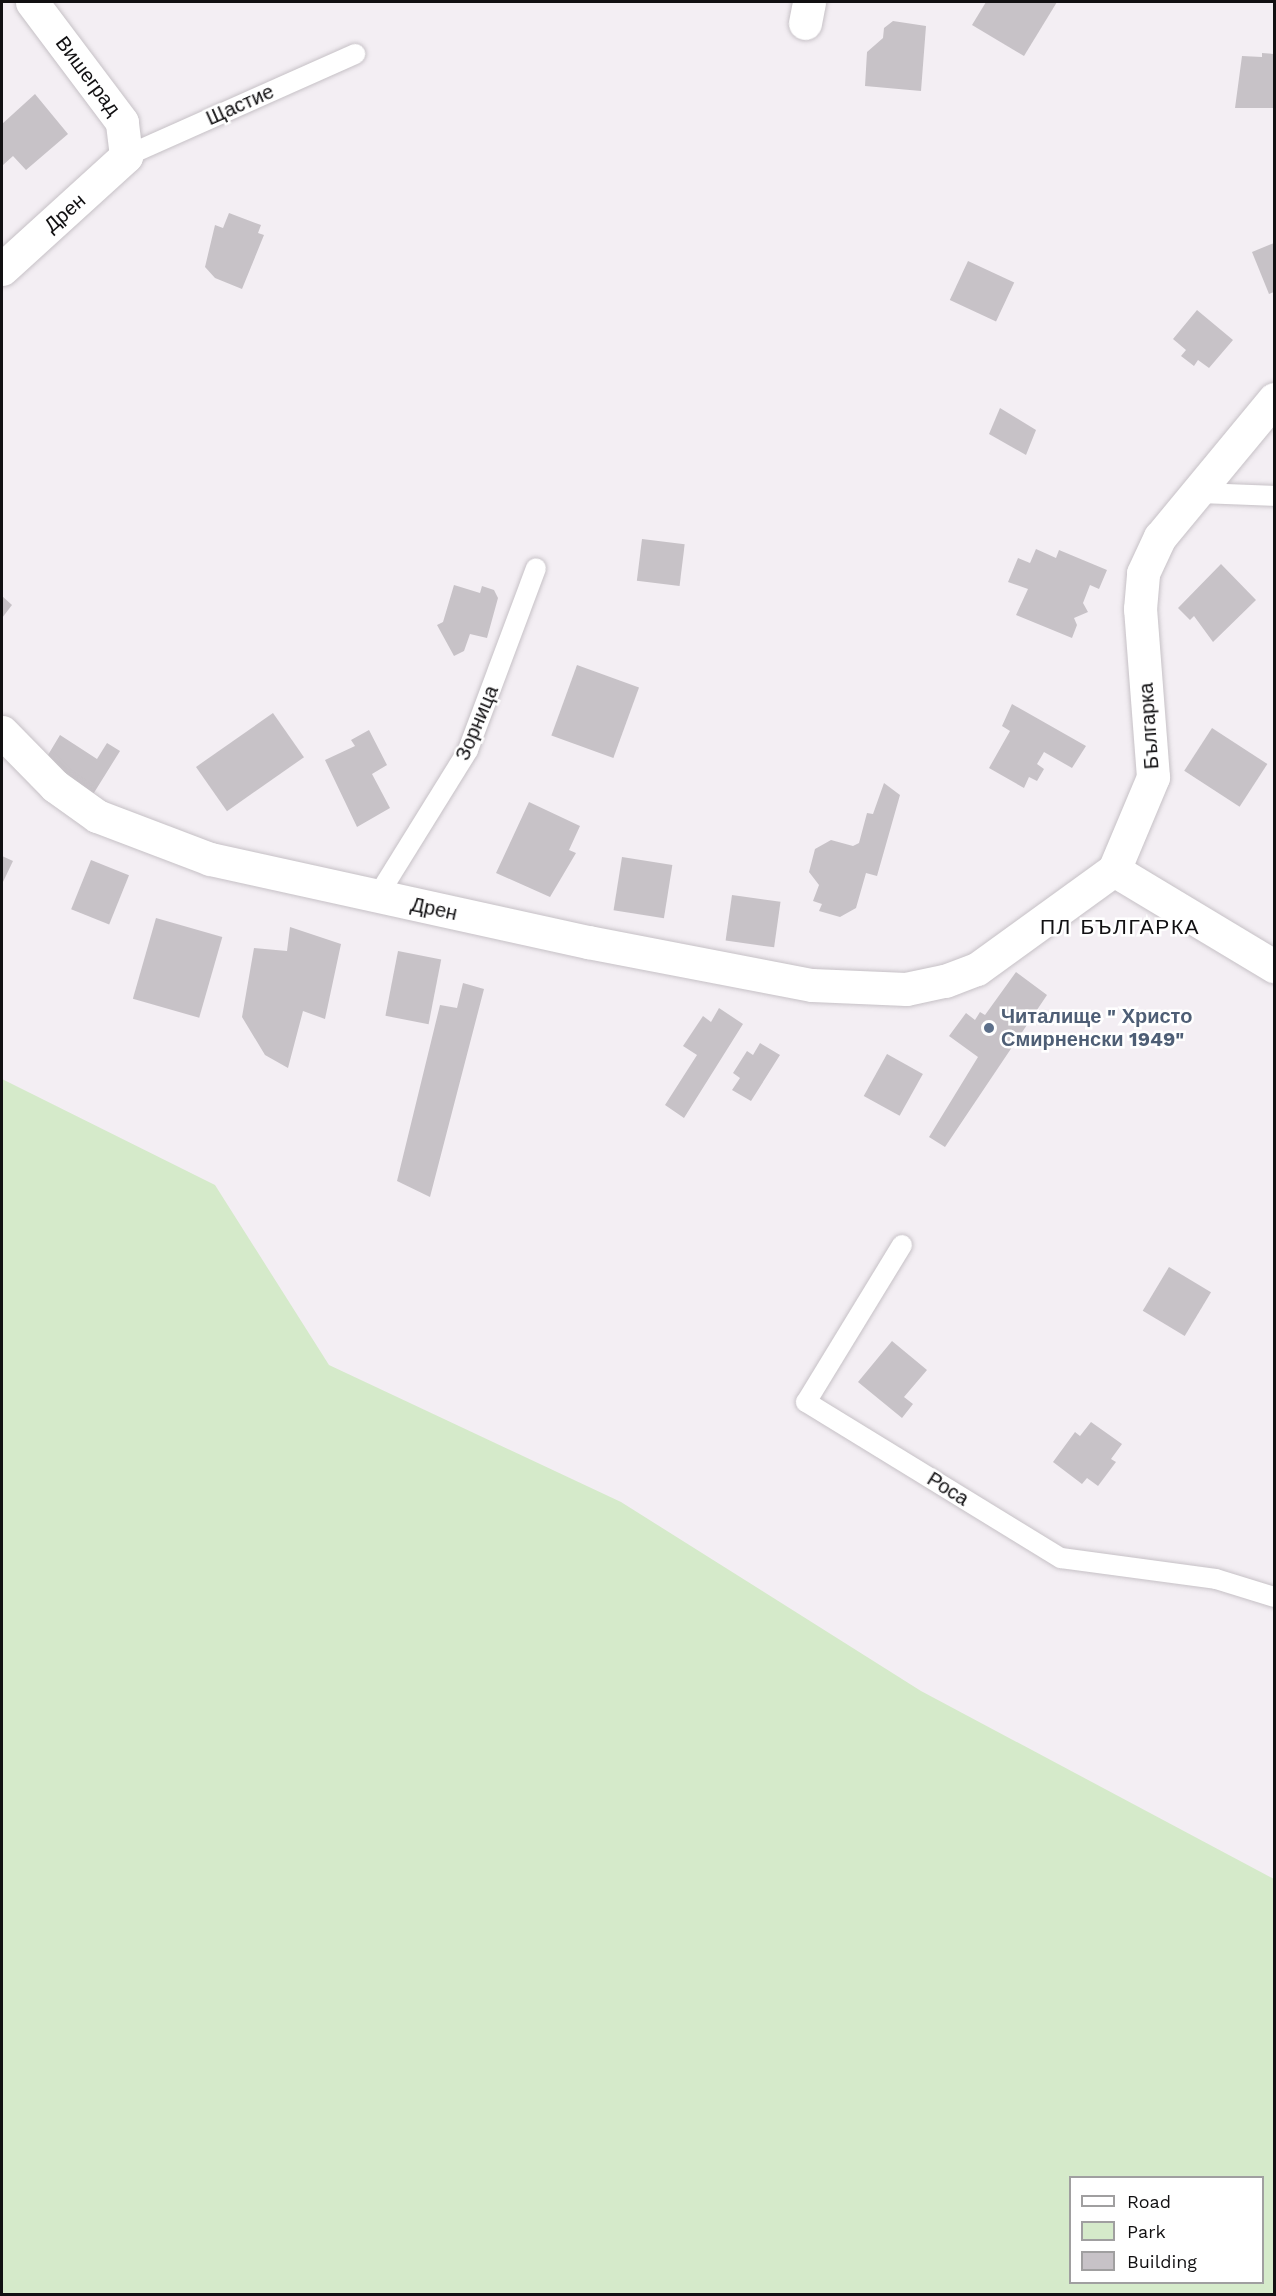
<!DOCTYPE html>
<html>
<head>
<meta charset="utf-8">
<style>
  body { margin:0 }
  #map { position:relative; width:1276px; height:2296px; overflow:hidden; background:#f3eef3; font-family:"Work Sans",sans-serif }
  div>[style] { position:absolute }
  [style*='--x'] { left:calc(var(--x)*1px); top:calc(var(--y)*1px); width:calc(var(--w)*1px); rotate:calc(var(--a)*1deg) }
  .green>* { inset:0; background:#d5eaca }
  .building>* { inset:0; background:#c7c2c7; transform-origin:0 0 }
  .roads { filter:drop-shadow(0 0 2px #c6c1c6) drop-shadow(0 0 2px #c6c1c6) }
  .lane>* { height:20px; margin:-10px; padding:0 10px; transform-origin:10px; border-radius:10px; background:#fff }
  .street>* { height:33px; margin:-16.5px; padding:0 16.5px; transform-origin:16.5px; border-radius:16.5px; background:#fff }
  .dots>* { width:16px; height:16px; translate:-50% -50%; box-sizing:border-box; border:3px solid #fff; border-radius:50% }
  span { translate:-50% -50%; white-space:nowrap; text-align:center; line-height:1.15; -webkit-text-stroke:5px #fff; paint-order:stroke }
  .street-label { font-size:20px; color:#111012 }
  .service-label { font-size:20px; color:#4e5e75; font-weight:700 }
  .left { translate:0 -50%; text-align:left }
  .neighbourhood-label { font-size:21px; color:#111012; letter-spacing:1.5px }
  .frame { position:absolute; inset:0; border:3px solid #111012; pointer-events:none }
  .legend { position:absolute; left:1069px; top:2176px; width:195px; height:108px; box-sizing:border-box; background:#fff; border:2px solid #a09fa0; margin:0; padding:8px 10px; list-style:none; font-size:18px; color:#111012 }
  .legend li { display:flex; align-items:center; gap:12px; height:30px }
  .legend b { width:30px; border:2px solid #a09fa0 }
</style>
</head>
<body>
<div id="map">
  <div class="green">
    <i style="clip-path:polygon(evenodd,2px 1079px,215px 1185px,329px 1365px,621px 1502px,921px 1691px,1274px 1879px,1274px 2294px,2px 2294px,2px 1079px,1070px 2178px,1262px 2178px,1262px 2282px,1070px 2282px,1070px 2178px)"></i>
  </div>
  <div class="building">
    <i style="clip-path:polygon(986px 2px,1057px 2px,1024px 56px,972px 25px)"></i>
    <i style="clip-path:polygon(893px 21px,926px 26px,921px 91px,865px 86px,867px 52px,883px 38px,884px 28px)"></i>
    <i style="clip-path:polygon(1262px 53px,1274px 54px,1274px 108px,1235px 108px,1242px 56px,1262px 57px)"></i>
    <i style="clip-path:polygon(35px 94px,68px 134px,26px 170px,13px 156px,3px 165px,2px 124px)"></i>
    <i style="clip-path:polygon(229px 213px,261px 225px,258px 233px,264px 235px,242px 289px,215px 278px,205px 267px,215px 225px,223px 228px)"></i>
    <i style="clip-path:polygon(1274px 243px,1274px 292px,1269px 294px,1252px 252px)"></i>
    <i style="left:968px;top:261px;width:51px;height:43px;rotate:25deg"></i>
    <i style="clip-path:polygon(1197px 310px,1233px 340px,1209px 368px,1198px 360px,1194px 366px,1181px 356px,1186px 350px,1173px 339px)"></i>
    <i style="clip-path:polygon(1000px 408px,1036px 430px,1026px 455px,989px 434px)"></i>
    <i style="left:642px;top:539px;width:43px;height:42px;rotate:7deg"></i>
    <i style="clip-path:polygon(1036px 549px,1056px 558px,1059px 550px,1107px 570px,1099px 589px,1090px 585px,1083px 603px,1088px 612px,1074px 618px,1077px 625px,1072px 638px,1016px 615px,1028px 589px,1008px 582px,1018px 558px,1030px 563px)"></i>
    <i style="clip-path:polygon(1221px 564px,1256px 600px,1213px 642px,1194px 616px,1190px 620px,1178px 608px)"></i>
    <i style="clip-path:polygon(454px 585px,480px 593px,482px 586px,494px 590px,498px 598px,487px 638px,470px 634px,464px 651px,454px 656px,437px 625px,443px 622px)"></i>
    <i style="clip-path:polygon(2px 596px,12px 605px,2px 618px)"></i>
    <i style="left:577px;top:665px;width:66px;height:75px;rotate:20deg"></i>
    <i style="clip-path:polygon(1012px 704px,1086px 746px,1072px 768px,1044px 752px,1037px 764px,1044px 769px,1037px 781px,1029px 777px,1024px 788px,989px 768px,1010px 731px,1002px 726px)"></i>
    <i style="left:273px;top:713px;width:54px;height:94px;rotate:55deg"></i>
    <i style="left:1212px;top:728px;width:66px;height:51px;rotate:33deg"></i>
    <i style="clip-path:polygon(369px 730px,387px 765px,372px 774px,390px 808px,357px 827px,325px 760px,355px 746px,351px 740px)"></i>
    <i style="clip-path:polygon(60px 735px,97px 759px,107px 743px,120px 751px,92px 796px,42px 765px)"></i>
    <i style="clip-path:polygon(884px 783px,900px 795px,877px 876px,866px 873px,856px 908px,840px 917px,819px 911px,822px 904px,813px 901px,819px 885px,809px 872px,815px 849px,831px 840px,853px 846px,859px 843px,867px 813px,873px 814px)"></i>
    <i style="clip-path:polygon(529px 802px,580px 826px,569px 850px,576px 853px,550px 897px,496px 873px)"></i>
    <i style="clip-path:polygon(2px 856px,13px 861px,2px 884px)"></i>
    <i style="left:622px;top:857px;width:51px;height:54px;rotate:9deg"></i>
    <i style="left:91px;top:860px;width:41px;height:53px;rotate:22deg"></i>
    <i style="left:732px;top:895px;width:49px;height:46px;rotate:8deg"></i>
    <i style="left:156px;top:918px;width:69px;height:84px;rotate:16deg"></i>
    <i style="clip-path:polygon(290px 927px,341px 944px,325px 1019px,303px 1011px,288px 1068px,265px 1055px,242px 1017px,254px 948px,287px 951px)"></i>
    <i style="left:398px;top:951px;width:44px;height:66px;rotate:11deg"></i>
    <i style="clip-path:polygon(1016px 972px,1047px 995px,945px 1147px,929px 1137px,978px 1057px,949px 1036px,966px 1013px,975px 1020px,980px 1012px,985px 1015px)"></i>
    <i style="clip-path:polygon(463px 983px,484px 989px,430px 1197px,397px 1181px,440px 1005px,457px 1008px)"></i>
    <i style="clip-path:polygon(719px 1008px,743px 1024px,684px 1118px,665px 1105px,697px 1055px,683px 1046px,703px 1016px,711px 1022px)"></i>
    <i style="clip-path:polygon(760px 1043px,780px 1055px,751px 1101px,732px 1090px,740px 1078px,733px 1073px,747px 1051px,753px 1055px)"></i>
    <i style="left:887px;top:1054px;width:41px;height:48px;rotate:29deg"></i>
    <i style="left:1169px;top:1267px;width:49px;height:51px;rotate:31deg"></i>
    <i style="clip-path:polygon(892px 1341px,927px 1370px,904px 1397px,913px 1404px,902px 1418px,858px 1382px)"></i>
    <i style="clip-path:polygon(1091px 1422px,1122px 1444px,1111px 1459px,1116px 1462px,1098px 1486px,1087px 1478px,1082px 1484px,1053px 1462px,1075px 1432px,1080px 1436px)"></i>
  </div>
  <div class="roads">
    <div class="lane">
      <i style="--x:126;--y:156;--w:251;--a:-24"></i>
      <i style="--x:1197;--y:493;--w:77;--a:2.2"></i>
      <i style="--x:377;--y:897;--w:173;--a:-58.2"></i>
      <i style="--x:468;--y:750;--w:194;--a:-69.5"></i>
      <i style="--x:902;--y:1245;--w:184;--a:121.4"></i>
      <i style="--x:806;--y:1402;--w:299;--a:31.5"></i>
      <i style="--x:1061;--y:1558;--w:156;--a:7.7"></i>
      <i style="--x:1216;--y:1579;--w:61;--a:17.2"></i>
    </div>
    <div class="street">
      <i style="--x:805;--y:23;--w:21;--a:-79"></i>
      <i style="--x:2;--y:269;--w:168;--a:-42.3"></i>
      <i style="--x:126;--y:156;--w:34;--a:-97"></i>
      <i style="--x:122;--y:122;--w:150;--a:-126.9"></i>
      <i style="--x:2;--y:732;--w:76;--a:45.5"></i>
      <i style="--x:55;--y:786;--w:52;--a:35.5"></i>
      <i style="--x:97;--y:816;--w:121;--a:20.8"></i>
      <i style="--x:210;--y:859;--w:387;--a:12.4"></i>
      <i style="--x:588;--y:942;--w:228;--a:10.9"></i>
      <i style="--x:812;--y:985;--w:94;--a:2.4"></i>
      <i style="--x:906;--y:989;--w:40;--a:-12"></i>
      <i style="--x:945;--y:981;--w:34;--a:-21"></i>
      <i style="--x:977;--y:969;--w:169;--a:-35.9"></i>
      <i style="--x:1114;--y:870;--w:101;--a:-67.2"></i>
      <i style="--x:1153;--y:777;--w:169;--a:-94.4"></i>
      <i style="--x:1140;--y:609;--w:36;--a:-85"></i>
      <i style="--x:1143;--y:573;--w:40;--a:-65"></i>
      <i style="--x:1160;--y:537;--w:179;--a:-50.4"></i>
      <i style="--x:1114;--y:870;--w:187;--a:31"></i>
    </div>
  </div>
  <div class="dots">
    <i style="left:989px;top:1028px;background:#5c6f8a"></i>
  </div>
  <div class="street-label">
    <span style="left:88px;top:76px;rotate:53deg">Вишеград</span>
    <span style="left:240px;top:105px;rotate:-24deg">Щастие</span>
    <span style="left:65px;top:213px;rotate:-41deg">Дрен</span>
    <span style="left:477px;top:723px;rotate:-67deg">Зорница</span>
    <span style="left:1149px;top:726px;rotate:-94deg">Българка</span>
    <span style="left:434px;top:909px;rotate:12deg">Дрен</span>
    <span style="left:948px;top:1489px;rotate:32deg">Роса</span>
  </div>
  <div class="service-label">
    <span class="left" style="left:1001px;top:1028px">Читалище " Христо<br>Смирненски 1949"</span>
  </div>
  <div class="neighbourhood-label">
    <span style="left:1120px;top:927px">ПЛ БЪЛГАРКА</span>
  </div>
  <div class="frame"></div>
  <ul class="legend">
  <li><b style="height:8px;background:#fff"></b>Road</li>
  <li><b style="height:16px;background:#d5eaca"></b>Park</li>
  <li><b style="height:16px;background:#c7c2c7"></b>Building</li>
  </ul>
</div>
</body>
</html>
